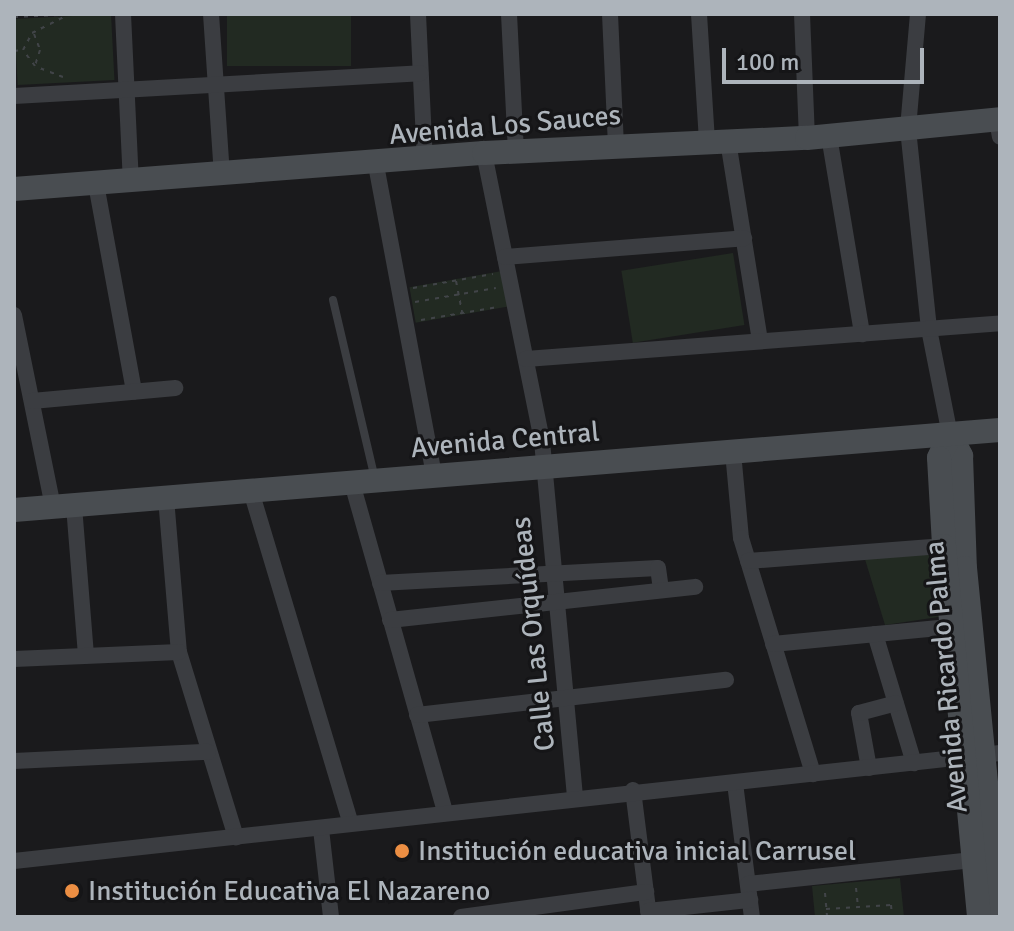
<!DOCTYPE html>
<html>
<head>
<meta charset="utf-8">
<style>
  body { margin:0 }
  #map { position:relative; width:1014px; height:931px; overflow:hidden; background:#1a1a1c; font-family:Signika,sans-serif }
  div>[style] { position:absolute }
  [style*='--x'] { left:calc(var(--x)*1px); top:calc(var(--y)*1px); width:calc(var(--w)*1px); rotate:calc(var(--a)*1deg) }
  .green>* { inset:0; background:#222a22; transform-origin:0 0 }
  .path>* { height:2px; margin-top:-1px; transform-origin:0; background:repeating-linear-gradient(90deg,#414448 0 4px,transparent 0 10px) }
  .lane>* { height:8px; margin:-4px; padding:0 4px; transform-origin:4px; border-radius:4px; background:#3b3d41 }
  .street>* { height:16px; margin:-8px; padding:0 8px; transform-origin:8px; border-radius:8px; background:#3b3d41 }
  .secondary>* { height:24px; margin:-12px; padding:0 12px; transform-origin:12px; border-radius:12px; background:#494d51 }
  .dots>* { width:22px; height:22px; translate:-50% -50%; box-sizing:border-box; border:4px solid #151517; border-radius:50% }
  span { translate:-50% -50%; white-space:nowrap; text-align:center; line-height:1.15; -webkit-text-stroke:6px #151517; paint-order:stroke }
  .street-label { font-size:28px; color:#adb4bb }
  .poi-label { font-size:28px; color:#adb4bb }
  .left { translate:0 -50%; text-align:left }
  .frame { position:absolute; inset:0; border:16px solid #adb4bb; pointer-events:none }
  .scale { position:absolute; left:722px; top:48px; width:202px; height:36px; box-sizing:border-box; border:4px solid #adb4bb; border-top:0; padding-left:10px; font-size:24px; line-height:28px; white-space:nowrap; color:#adb4bb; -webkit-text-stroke:6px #151517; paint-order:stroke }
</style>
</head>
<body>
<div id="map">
  <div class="green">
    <i style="left:111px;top:14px;width:66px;height:97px;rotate:87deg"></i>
    <i style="left:227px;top:14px;width:124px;height:52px"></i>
    <i style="left:733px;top:253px;width:73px;height:113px;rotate:81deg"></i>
    <i style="left:502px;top:271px;width:36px;height:94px;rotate:80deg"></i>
    <i style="clip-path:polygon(933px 552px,945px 616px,885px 625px,864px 556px)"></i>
    <i style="clip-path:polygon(900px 878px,904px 917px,815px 917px,812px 886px)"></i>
  </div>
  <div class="path">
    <i style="--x:14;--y:17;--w:69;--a:-2.5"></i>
    <i style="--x:34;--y:34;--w:17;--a:69"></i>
    <i style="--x:40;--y:50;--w:16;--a:108"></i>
    <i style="--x:14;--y:51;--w:8;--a:-7"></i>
    <i style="--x:63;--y:77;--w:30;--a:-159"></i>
    <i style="--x:35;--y:66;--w:20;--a:-127"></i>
    <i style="--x:23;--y:50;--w:19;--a:-62"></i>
    <i style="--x:32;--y:33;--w:42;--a:-26.6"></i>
    <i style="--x:456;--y:281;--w:33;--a:79"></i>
    <i style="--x:413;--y:288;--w:81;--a:-9.9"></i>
    <i style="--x:415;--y:302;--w:82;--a:-9.8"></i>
    <i style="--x:421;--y:320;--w:78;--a:-9.6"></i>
    <i style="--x:856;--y:888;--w:18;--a:84"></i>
    <i style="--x:825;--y:893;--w:24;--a:85"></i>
    <i style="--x:826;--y:909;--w:65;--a:-3.5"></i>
    <i style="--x:891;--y:905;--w:12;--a:85"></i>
  </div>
  <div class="lane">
    <i style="--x:333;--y:300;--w:184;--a:76.8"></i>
  </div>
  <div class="street">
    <i style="--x:123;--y:14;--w:168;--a:87.3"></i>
    <i style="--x:211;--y:14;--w:163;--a:86.1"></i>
    <i style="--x:418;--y:14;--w:146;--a:87.3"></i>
    <i style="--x:509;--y:14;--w:137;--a:87.1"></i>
    <i style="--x:610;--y:14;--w:131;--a:87.4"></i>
    <i style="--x:699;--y:14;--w:128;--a:86.4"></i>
    <i style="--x:802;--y:14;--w:124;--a:87.7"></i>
    <i style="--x:918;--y:14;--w:115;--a:95"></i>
    <i style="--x:908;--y:129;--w:201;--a:84"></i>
    <i style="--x:929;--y:329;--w:108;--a:78.8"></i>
    <i style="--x:14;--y:96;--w:407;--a:-3.2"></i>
    <i style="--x:997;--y:120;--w:17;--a:80"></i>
    <i style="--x:829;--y:136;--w:201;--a:80.5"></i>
    <i style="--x:728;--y:141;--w:202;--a:80.9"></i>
    <i style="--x:484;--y:153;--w:294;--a:78.6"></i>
    <i style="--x:542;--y:441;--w:357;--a:84.7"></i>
    <i style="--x:376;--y:165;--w:316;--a:79.4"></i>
    <i style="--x:96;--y:184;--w:211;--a:79.6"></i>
    <i style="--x:505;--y:257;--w:240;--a:-4.5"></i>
    <i style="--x:14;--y:315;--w:196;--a:78.5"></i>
    <i style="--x:526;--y:359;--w:475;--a:-4.3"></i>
    <i style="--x:32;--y:401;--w:144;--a:-5.2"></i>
    <i style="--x:733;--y:452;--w:86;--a:84.7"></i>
    <i style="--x:741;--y:538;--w:247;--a:73"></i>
    <i style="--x:352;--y:483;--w:341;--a:74.2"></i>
    <i style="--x:251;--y:491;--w:345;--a:73.3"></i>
    <i style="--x:166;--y:498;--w:155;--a:85.2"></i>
    <i style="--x:179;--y:652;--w:194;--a:72.9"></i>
    <i style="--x:74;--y:506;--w:150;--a:85.4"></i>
    <i style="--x:748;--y:561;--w:197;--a:-4.4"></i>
    <i style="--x:380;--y:583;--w:278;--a:-3.1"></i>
    <i style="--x:658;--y:568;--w:21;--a:82"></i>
    <i style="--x:390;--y:620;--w:307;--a:-6.2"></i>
    <i style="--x:875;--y:634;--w:135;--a:73.2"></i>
    <i style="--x:773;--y:644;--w:187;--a:-5.5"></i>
    <i style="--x:14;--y:659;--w:165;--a:-2.4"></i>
    <i style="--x:417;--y:715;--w:311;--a:-6.5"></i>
    <i style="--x:14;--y:761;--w:194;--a:-2.7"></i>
    <i style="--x:869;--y:768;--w:56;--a:-100.3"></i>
    <i style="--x:859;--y:713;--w:38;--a:-15"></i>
    <i style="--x:735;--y:783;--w:135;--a:82.8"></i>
    <i style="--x:633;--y:790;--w:128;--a:82.8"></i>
    <i style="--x:321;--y:829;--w:89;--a:83.5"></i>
    <i style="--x:14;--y:861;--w:992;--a:-6.25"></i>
    <i style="--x:748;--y:884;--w:226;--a:-6.1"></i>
    <i style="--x:648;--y:911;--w:103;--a:-6.2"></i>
    <i style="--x:461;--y:917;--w:187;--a:-7.7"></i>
  </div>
  <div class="secondary">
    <i style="--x:14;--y:189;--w:471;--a:-4.4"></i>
    <i style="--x:484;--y:153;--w:323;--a:-2.7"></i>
    <i style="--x:807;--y:138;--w:194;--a:-5.6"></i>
    <i style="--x:950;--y:435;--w:24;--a:62"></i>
    <i style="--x:961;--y:456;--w:112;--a:88"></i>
    <i style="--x:965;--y:568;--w:351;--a:84.4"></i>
    <i style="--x:950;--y:435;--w:25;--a:116"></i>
    <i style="--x:939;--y:458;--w:88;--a:86.7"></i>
    <i style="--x:944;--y:546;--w:373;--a:84.6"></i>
    <i style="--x:14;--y:510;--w:989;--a:-4.64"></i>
  </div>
  <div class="dots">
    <i style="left:402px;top:851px;background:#eb8e43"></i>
    <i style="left:72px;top:891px;background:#eb8e43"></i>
  </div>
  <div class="street-label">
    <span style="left:505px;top:125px;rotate:-5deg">Avenida Los Sauces</span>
    <span style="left:505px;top:440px;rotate:-5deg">Avenida Central</span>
    <span style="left:533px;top:634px;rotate:-96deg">Calle Las Orquídeas</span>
    <span style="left:946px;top:677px;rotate:-95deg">Avenida Ricardo Palma</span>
  </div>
  <div class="poi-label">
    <span class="left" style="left:418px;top:851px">Institución educativa inicial Carrusel</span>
    <span class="left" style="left:88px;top:891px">Institución Educativa El Nazareno</span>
  </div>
  <div class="frame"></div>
  <div class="scale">100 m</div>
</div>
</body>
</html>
